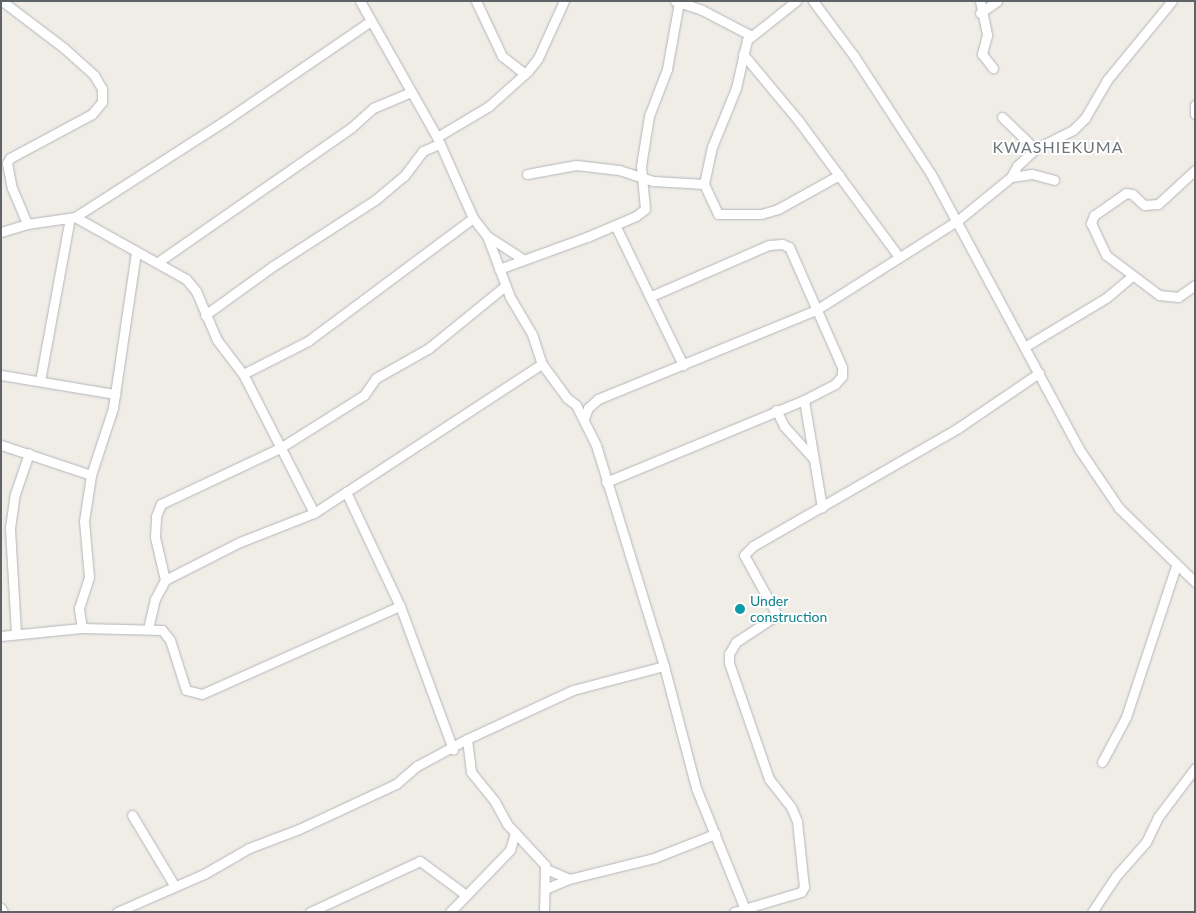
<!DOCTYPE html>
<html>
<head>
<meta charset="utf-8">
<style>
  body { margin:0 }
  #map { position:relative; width:1196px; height:913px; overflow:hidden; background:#f0ede7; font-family:Lato,sans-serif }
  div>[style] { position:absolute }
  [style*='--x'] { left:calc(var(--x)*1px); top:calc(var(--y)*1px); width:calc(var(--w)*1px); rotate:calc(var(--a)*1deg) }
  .roads { filter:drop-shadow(0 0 1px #b2b5b9) drop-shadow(0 0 1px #b2b5b9) }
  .minor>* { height:9px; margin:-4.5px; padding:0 4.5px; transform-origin:4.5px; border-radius:4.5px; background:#fff }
  .dots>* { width:14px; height:14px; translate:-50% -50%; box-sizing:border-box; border:2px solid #fff; border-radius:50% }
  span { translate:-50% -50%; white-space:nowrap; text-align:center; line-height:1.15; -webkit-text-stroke:4px #fff; paint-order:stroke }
  .culture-label { font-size:14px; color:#0d838f }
  .left { translate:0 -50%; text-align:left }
  .quarter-label { font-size:16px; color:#6f7579; letter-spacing:1px }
  .frame { position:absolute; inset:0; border:2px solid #5e6367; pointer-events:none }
</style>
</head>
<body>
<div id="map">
  <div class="roads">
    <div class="minor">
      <i style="--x:2;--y:1;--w:78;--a:37.2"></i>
      <i style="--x:64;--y:48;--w:40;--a:42"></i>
      <i style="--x:94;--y:75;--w:16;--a:60"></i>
      <i style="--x:102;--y:89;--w:13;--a:90"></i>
      <i style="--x:102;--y:102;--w:16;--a:130"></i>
      <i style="--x:92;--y:114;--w:93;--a:151.8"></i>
      <i style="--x:10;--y:158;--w:6;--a:121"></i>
      <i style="--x:7;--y:163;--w:25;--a:79"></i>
      <i style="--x:12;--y:188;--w:39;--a:67"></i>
      <i style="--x:360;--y:1;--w:156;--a:60.5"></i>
      <i style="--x:437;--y:137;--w:89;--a:66"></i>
      <i style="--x:473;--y:218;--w:23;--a:52"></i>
      <i style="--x:487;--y:236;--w:65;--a:69.3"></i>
      <i style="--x:510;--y:297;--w:43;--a:59.3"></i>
      <i style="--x:532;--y:334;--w:32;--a:72"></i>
      <i style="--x:542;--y:364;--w:42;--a:53.7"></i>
      <i style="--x:567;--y:398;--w:11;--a:38"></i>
      <i style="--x:576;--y:405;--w:45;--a:63.4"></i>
      <i style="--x:596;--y:445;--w:231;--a:72.9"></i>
      <i style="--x:664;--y:666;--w:126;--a:75.3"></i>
      <i style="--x:696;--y:788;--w:128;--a:68"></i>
      <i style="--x:476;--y:1;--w:61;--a:64.7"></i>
      <i style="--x:502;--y:56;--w:29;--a:38"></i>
      <i style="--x:675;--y:1;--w:28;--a:18"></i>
      <i style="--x:702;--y:10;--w:54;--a:27.5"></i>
      <i style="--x:813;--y:1;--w:69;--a:53.3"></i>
      <i style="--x:854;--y:56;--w:141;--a:56.9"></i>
      <i style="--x:931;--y:174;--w:312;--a:61.7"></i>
      <i style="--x:1079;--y:449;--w:71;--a:55.9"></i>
      <i style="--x:1119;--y:508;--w:106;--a:44.2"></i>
      <i style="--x:980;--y:1;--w:35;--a:78"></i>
      <i style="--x:987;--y:35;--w:20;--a:105"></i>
      <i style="--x:982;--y:54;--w:18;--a:52"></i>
      <i style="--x:980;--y:13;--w:21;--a:-35"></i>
      <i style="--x:743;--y:54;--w:86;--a:50.2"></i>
      <i style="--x:798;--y:120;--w:170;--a:53.6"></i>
      <i style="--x:1195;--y:105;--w:9;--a:90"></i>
      <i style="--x:1002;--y:117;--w:46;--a:44.1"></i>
      <i style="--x:437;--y:137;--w:61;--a:-30.8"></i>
      <i style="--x:489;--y:106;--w:52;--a:-41.9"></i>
      <i style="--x:528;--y:71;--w:16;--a:-52"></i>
      <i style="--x:538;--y:58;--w:63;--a:-65.5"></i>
      <i style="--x:1195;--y:170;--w:50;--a:137.4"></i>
      <i style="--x:1158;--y:204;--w:14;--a:176"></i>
      <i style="--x:1144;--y:205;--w:16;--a:-137"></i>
      <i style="--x:1132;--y:194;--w:6;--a:-171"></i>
      <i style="--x:1126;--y:193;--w:39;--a:145"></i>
      <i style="--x:1094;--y:215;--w:9;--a:111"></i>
      <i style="--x:1091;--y:223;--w:35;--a:65"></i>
      <i style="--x:1106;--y:255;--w:66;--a:37"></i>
      <i style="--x:1159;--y:295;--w:19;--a:6"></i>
      <i style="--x:1178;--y:297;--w:21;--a:-35"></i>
      <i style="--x:527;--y:174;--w:50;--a:-10.4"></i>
      <i style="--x:576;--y:165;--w:43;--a:6.6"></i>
      <i style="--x:619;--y:170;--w:36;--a:18"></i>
      <i style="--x:653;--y:181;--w:51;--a:3.4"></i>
      <i style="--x:704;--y:184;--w:38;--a:-78"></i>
      <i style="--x:712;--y:147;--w:64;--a:-67.9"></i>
      <i style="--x:736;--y:88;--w:49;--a:-77.1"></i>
      <i style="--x:747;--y:40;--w:63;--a:-38.5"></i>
      <i style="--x:1011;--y:177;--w:21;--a:-8"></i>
      <i style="--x:1032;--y:174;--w:23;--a:15"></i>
      <i style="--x:704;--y:184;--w:33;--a:65"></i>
      <i style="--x:718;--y:214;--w:43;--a:0"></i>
      <i style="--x:761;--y:214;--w:18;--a:-16"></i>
      <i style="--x:778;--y:209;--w:70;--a:-29.1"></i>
      <i style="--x:75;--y:217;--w:127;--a:29.2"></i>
      <i style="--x:186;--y:279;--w:16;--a:50"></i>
      <i style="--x:196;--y:291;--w:53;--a:66.8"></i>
      <i style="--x:217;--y:340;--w:43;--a:52.6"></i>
      <i style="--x:243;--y:374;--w:156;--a:62.9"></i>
      <i style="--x:615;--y:225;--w:156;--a:64.1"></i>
      <i style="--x:1;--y:232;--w:27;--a:-17"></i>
      <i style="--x:27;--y:224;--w:49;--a:-8.3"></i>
      <i style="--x:75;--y:217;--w:183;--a:-32.7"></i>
      <i style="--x:229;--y:118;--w:170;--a:-34.4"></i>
      <i style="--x:487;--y:236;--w:43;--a:32.6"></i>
      <i style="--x:158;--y:262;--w:236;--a:-34.8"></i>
      <i style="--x:352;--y:127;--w:28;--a:-42"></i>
      <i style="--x:373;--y:108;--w:41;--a:-22.8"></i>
      <i style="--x:499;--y:269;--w:94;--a:-20"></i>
      <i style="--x:587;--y:237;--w:53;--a:-23.2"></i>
      <i style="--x:636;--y:216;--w:11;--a:-38"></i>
      <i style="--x:645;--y:209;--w:43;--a:-95.3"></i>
      <i style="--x:641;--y:166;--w:51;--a:-80.9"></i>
      <i style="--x:649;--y:116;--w:50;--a:-69"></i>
      <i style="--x:667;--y:69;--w:68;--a:-79.8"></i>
      <i style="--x:205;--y:315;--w:84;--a:-35.8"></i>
      <i style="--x:273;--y:266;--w:121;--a:-32.9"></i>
      <i style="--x:375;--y:200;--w:38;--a:-40"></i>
      <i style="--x:404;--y:176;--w:31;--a:-53"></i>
      <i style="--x:423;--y:151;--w:17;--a:-24"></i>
      <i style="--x:1026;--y:346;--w:93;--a:-31"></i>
      <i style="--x:1106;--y:298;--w:34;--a:-40"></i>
      <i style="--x:243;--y:374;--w:73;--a:-26.9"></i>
      <i style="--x:308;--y:341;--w:206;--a:-36.7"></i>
      <i style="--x:1;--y:375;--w:116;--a:9.5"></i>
      <i style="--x:40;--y:381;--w:166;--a:-79.6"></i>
      <i style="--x:804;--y:400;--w:109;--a:80.5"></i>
      <i style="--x:776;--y:410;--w:18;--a:63"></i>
      <i style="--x:784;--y:426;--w:42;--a:47.9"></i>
      <i style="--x:584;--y:419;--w:12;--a:-70"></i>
      <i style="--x:588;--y:408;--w:13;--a:-42"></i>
      <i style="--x:598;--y:399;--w:235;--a:-22.2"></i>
      <i style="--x:816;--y:310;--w:167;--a:-32.3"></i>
      <i style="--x:957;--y:221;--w:70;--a:-39.2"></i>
      <i style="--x:1011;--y:177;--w:13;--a:-61"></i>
      <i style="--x:1017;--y:166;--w:25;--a:-43"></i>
      <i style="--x:1035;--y:149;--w:42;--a:-26.6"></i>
      <i style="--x:1073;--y:130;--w:17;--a:-45"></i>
      <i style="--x:1085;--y:118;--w:44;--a:-59.9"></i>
      <i style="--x:1107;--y:80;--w:102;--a:-50.6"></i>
      <i style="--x:1;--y:445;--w:95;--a:18.4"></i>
      <i style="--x:606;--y:482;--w:214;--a:-22.5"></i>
      <i style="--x:804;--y:400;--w:35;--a:-27"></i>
      <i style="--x:835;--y:384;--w:11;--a:-49"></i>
      <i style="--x:842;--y:376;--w:9;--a:-90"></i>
      <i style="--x:842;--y:367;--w:131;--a:-113.8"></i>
      <i style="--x:789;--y:247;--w:8;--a:-157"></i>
      <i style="--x:782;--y:244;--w:13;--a:176"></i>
      <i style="--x:769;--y:245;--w:129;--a:156.6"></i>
      <i style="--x:346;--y:492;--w:126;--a:64.7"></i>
      <i style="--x:400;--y:606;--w:153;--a:69.7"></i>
      <i style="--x:165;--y:580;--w:84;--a:-26.9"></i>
      <i style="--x:240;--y:542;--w:79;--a:-21.4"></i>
      <i style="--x:314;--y:513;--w:272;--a:-33.2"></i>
      <i style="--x:82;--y:628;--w:20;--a:-99"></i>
      <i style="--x:79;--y:608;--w:33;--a:-72"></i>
      <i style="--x:89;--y:577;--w:56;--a:-95.1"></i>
      <i style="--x:84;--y:521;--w:47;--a:-81.3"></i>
      <i style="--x:91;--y:475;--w:71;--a:-71.8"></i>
      <i style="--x:113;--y:408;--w:158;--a:-81.6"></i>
      <i style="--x:148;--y:629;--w:31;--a:-77"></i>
      <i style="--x:155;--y:599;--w:21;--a:-62"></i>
      <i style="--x:165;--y:580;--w:44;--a:-103.1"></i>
      <i style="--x:155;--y:537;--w:21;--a:-87"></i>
      <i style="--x:156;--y:516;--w:13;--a:-67"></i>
      <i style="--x:161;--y:504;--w:132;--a:-25.2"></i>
      <i style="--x:280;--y:448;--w:99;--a:-32.2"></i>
      <i style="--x:364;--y:395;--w:21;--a:-55"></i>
      <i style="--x:376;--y:378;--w:61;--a:-29.5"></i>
      <i style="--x:429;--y:348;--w:98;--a:-39.2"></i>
      <i style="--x:16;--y:633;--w:105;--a:-93.3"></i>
      <i style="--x:10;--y:528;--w:34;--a:-82"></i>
      <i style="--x:15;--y:494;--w:43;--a:-71.1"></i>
      <i style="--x:1;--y:636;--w:81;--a:-5.6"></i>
      <i style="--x:82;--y:628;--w:80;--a:1.4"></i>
      <i style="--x:162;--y:630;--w:13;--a:51"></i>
      <i style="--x:170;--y:640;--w:52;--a:72.3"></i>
      <i style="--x:186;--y:690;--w:16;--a:14"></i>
      <i style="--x:202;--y:694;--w:217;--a:-24"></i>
      <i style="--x:467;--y:739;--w:33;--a:83"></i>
      <i style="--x:471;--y:772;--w:38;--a:51"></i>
      <i style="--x:495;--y:802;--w:25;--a:61"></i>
      <i style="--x:507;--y:824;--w:56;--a:47.2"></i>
      <i style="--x:545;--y:865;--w:47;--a:91.2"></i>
      <i style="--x:1102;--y:762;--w:51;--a:-61.9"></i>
      <i style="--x:1126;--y:717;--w:159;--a:-71.7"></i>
      <i style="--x:132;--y:815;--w:82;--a:59"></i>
      <i style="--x:546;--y:869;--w:25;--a:23"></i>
      <i style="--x:545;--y:889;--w:26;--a:-23"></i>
      <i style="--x:569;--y:879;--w:88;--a:-13.9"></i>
      <i style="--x:654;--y:858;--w:66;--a:-21.5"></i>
      <i style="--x:1;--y:908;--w:4;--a:63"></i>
      <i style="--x:117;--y:912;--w:95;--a:-23.6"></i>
      <i style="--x:204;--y:874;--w:52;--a:-30"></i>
      <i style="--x:249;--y:848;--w:53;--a:-20.8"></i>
      <i style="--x:299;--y:829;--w:107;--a:-24.9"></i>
      <i style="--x:396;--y:784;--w:28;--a:-41"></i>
      <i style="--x:417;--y:766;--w:57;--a:-28.4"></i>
      <i style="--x:467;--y:739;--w:117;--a:-24.8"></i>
      <i style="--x:573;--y:690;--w:94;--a:-14.8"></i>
      <i style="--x:310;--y:912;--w:121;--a:-24.9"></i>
      <i style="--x:420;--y:861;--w:57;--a:36.5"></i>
      <i style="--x:450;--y:912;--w:86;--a:-45.9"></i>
      <i style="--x:510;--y:850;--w:18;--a:-74"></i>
      <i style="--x:734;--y:912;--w:70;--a:-16.6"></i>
      <i style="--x:801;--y:892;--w:6;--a:-59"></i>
      <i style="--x:804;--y:887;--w:66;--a:-96.1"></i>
      <i style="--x:797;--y:821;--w:15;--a:-113"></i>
      <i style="--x:791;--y:807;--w:36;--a:-128"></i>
      <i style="--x:769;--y:779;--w:123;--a:-109"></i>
      <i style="--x:729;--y:663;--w:9;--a:-90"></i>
      <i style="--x:729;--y:654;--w:14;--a:-60"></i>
      <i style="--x:736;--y:642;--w:49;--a:-33.4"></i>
      <i style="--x:777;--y:615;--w:68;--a:-118.8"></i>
      <i style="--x:744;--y:555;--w:13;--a:-45"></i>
      <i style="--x:753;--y:546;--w:237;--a:-29.9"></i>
      <i style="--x:958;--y:428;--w:98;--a:-34.2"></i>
      <i style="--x:1092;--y:912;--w:43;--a:-56.3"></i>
      <i style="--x:1116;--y:876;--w:45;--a:-48.6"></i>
      <i style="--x:1146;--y:842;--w:28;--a:-64"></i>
      <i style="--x:1158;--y:817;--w:61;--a:-52.9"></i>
    </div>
  </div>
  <div class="dots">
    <i style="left:740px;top:609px;background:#0f9aa8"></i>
  </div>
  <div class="culture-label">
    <span class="left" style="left:750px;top:609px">Under<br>construction</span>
  </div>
  <div class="quarter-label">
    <span style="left:1058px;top:147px">KWASHIEKUMA</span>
  </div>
  <div class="frame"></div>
</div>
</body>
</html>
